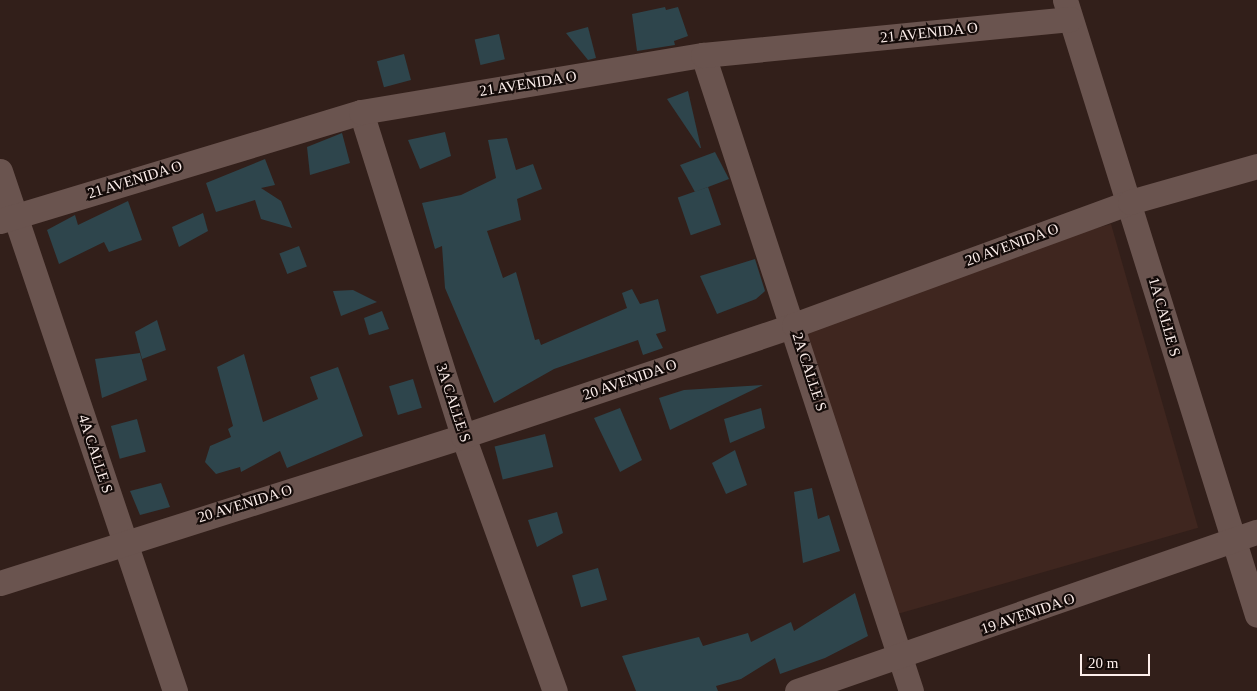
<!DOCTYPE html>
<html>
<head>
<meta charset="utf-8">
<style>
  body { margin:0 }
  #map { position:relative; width:1257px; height:691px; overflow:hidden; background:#321f1a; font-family:Georgia,serif }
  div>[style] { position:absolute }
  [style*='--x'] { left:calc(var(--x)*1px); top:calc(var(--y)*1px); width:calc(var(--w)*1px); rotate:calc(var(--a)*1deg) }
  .built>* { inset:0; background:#3f261f; transform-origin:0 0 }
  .building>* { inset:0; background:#2e454c; transform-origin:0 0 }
  .minor>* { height:25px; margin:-12.5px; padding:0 12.5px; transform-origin:12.5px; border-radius:12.5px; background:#6a544f }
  span { translate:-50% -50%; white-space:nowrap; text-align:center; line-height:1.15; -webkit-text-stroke:4.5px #140b09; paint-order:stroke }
  .street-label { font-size:15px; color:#fceeeb }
  .scale { position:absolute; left:1080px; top:654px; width:70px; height:22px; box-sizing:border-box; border:2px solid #fceeeb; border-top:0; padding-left:6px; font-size:15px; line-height:18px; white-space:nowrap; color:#fceeeb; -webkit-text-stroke:4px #140b09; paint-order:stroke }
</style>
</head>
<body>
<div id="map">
  <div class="built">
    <i style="left:1111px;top:224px;width:316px;height:322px;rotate:74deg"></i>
  </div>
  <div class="building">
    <i style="clip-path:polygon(665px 7px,666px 10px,678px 7px,688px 36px,674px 41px,675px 45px,637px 51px,632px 14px)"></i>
    <i style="clip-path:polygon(588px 27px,596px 58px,588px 60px,566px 33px)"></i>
    <i style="left:499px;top:34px;width:26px;height:25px;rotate:77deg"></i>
    <i style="left:404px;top:54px;width:27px;height:28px;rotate:75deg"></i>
    <i style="clip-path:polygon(688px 91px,701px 148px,700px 148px,667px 99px)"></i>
    <i style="clip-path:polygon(445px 132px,451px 156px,420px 169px,408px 140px)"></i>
    <i style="clip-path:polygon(342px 133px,350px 163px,310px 175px,307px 147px)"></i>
    <i style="clip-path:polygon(507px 138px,516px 170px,533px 164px,542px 189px,517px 199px,521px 220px,487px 231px,503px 278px,516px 272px,535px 340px,539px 339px,541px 345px,627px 308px,622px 293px,632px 289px,640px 304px,658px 299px,666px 331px,656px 334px,663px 348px,643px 355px,638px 340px,554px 369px,494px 403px,445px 288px,442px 246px,435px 249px,422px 203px,461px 195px,496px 178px,488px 140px)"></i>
    <i style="clip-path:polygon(715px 152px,729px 179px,695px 192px,680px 165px)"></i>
    <i style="clip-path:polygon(265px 159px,275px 185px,261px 188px,281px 201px,292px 228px,261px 219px,255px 200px,216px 212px,206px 183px)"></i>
    <i style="left:708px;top:187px;width:40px;height:32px;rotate:71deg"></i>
    <i style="clip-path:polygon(128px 201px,142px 240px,109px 252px,104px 242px,59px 264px,47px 230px,75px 215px,78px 225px)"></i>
    <i style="clip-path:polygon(203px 213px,208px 231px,179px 247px,172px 227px)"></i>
    <i style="left:299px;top:246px;width:22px;height:21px;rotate:69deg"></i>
    <i style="clip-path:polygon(755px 259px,765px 291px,756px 299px,717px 314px,700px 276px)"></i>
    <i style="clip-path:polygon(353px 290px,377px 302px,341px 316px,333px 291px)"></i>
    <i style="clip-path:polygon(382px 311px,389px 329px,369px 335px,364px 318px)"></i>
    <i style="clip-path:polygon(157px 320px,166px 350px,142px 359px,135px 332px)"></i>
    <i style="clip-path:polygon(140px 353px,147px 380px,102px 398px,95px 359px)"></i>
    <i style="clip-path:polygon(244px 354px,263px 422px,318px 399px,310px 377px,338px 367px,363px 436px,287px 468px,280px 451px,241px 472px,240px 467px,216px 474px,205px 462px,210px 446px,231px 437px,228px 429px,233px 426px,217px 367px)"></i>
    <i style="left:413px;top:379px;width:30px;height:25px;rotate:73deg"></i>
    <i style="clip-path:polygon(763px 385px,670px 430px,659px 398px,684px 390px)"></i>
    <i style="clip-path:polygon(620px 408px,642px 460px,620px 472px,594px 418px)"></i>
    <i style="clip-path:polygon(761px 408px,765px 428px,730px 443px,724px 419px)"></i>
    <i style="left:137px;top:419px;width:34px;height:27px;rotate:75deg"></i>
    <i style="left:545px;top:434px;width:34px;height:52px;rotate:76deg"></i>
    <i style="clip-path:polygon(735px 450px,747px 485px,726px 494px,712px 463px)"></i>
    <i style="clip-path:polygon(161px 483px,170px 507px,140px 515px,130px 491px)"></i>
    <i style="clip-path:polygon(812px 488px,818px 519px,829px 515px,840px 551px,803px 563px,794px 492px)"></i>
    <i style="clip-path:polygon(557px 512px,563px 533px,537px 547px,528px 520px)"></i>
    <i style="left:598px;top:568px;width:33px;height:27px;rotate:74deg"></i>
    <i style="clip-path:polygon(855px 593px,868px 636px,825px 658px,780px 674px,775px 658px,741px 679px,716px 686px,718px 691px,636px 691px,622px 656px,699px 637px,703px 646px,748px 633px,751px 642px,791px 622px,794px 631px)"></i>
  </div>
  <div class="minor">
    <i style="--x:1065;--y:0;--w:644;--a:72.66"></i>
    <i style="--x:703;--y:55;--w:669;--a:71.89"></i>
    <i style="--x:361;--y:112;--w:340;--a:72.5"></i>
    <i style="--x:463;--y:436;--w:271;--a:70.2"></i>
    <i style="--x:0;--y:171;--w:549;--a:71.4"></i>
    <i style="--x:0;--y:221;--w:377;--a:-16.8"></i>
    <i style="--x:361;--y:112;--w:347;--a:-9.5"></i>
    <i style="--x:703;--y:55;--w:369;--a:-5.6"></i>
    <i style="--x:0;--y:583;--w:486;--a:-17.6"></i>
    <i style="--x:463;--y:436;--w:349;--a:-18.5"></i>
    <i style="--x:794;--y:325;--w:358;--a:-20.1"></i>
    <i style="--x:1130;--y:202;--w:132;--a:-15.8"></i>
    <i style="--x:797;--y:691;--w:487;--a:-19.1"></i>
  </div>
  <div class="street-label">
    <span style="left:929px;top:33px;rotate:-6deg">21 AVENIDA O</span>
    <span style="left:528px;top:84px;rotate:-9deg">21 AVENIDA O</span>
    <span style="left:135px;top:180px;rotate:-17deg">21 AVENIDA O</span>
    <span style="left:1012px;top:245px;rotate:-20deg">20 AVENIDA O</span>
    <span style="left:1164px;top:317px;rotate:74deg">1A CALLE S</span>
    <span style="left:809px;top:372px;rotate:72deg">2A CALLE S</span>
    <span style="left:630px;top:380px;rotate:-19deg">20 AVENIDA O</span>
    <span style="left:453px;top:403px;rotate:72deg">3A CALLE S</span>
    <span style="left:95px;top:454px;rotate:72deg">4A CALLE S</span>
    <span style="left:245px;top:504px;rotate:-17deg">20 AVENIDA O</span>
    <span style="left:1028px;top:614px;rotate:-19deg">19 AVENIDA O</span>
  </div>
  <div class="scale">20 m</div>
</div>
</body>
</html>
